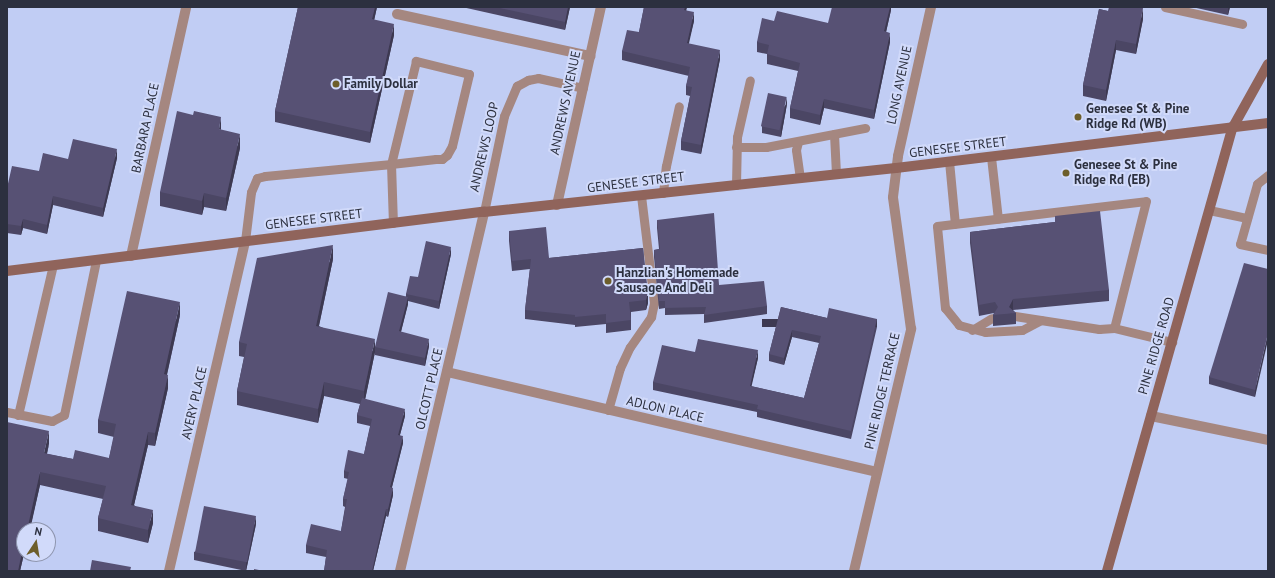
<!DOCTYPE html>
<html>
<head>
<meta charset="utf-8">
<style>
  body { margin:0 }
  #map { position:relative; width:1275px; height:578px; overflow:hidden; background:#c1cdf4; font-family:"PT Sans",sans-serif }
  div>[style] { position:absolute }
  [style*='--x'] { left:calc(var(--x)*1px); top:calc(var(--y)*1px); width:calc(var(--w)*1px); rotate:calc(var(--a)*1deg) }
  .lane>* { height:9px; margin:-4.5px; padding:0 4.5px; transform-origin:4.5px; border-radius:4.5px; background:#a58780 }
  .street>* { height:10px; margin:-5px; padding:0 5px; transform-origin:5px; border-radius:5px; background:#a58780 }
  .secondary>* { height:10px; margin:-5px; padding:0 5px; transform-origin:5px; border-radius:5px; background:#90645b }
  .wall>* { inset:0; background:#4b4664 }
  .shaded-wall>* { inset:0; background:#3d3951; transform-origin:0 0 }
  .building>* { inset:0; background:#575174; transform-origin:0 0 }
  .dots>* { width:11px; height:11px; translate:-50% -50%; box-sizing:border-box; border:2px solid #d1dafa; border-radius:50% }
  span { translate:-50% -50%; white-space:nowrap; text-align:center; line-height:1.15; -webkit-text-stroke:4px #d1dafa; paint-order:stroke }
  .poi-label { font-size:13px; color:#2c303f; font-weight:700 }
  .left { translate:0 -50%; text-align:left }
  .street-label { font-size:13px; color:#2c303f }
  .frame { position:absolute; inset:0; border:8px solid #2c303f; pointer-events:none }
  .north { position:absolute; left:16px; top:522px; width:40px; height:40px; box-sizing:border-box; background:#d1dafa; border:1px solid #8f96af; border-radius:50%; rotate:12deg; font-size:11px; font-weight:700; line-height:16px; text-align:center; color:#2c303f }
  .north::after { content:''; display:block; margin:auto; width:14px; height:18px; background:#6d5e2b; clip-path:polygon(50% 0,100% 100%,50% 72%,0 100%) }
</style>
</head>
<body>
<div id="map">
  <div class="lane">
    <i style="--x:1165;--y:7;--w:79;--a:12.4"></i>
    <i style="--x:834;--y:134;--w:40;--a:87.1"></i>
    <i style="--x:798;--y:142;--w:8;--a:104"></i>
    <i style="--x:796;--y:150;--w:28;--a:82"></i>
    <i style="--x:736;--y:147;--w:30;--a:0"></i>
    <i style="--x:766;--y:147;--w:101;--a:-10.9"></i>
    <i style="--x:991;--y:157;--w:62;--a:83.6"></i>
    <i style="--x:949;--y:161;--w:63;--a:84.6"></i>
    <i style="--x:1268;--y:175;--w:14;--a:141"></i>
    <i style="--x:1257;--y:184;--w:62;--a:105.8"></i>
    <i style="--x:1240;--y:244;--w:29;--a:12"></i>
    <i style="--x:736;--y:185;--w:48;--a:-88.8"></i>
    <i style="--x:737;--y:137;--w:58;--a:-77.2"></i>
    <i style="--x:663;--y:193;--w:27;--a:-84"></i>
    <i style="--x:666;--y:166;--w:61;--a:-77.8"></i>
    <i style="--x:1209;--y:210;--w:39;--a:12"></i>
    <i style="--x:484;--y:212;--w:98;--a:-78.2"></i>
    <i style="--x:504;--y:116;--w:33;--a:-67"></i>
    <i style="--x:517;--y:86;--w:13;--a:-29"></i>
    <i style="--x:528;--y:80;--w:10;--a:-11"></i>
    <i style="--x:538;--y:78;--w:46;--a:12.5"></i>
    <i style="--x:245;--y:241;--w:49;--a:-83"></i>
    <i style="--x:251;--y:192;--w:15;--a:-67"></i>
    <i style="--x:257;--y:178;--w:8;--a:-14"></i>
    <i style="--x:265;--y:176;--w:127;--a:-5.4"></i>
    <i style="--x:391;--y:164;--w:45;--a:-6.3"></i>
    <i style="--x:436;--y:159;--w:6;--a:0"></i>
    <i style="--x:442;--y:159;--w:6;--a:-39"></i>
    <i style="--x:447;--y:155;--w:10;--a:-61"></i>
    <i style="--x:452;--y:146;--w:74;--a:-76.7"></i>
    <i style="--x:469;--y:74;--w:55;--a:-166.2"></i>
    <i style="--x:416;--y:61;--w:106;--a:103.6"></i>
    <i style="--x:391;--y:164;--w:59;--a:88.1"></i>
    <i style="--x:1015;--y:316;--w:85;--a:8.8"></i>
    <i style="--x:1099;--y:329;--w:15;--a:-4"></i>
    <i style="--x:1114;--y:328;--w:60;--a:13.6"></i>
    <i style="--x:1041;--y:320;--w:21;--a:152"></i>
    <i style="--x:1022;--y:330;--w:37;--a:177"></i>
    <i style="--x:985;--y:332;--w:27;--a:-165"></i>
    <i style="--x:959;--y:325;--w:22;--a:-129"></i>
    <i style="--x:945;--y:308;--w:82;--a:-95.6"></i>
    <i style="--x:937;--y:226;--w:210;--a:-6.8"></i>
    <i style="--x:1146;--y:201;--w:131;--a:104.1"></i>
    <i style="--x:972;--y:330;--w:23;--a:-31"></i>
    <i style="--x:608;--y:410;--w:44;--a:-74.1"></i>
    <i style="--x:620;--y:368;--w:23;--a:-65"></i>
    <i style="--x:630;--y:347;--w:37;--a:-55"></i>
    <i style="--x:651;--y:317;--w:14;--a:-78"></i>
    <i style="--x:654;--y:303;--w:108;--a:-96.9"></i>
    <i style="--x:7;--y:412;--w:46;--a:11.3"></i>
    <i style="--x:52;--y:421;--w:13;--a:-27"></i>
    <i style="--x:64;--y:415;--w:158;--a:-78.3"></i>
    <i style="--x:18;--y:415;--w:154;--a:-76.9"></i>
  </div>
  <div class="street">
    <i style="--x:397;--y:14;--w:198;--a:12.3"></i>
    <i style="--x:557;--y:205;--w:203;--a:-77.5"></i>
    <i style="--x:131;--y:256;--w:255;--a:-77.5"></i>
    <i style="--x:447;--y:372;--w:441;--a:13.1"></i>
    <i style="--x:1151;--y:416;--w:119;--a:11.6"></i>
    <i style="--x:169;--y:571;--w:339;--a:-77"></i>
    <i style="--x:400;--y:571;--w:369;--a:-76.8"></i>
    <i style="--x:854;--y:571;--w:249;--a:-76.7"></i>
    <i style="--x:911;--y:329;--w:133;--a:-97.8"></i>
    <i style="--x:893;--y:197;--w:41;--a:-83"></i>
    <i style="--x:898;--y:156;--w:153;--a:-77.5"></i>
  </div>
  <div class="secondary">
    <i style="--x:7;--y:271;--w:481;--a:-7.1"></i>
    <i style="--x:484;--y:212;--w:414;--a:-6.1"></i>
    <i style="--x:896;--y:168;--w:375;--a:-6.9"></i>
    <i style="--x:1107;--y:571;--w:462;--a:-74.2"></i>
    <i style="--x:1233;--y:127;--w:72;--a:-60.9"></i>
  </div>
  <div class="wall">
    <i style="clip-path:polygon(298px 7px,377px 7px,374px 20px,394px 35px,370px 143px,275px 122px,275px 111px)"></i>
    <i style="clip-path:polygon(462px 7px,570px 7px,565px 30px)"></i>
    <i style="clip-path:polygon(644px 7px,687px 7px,686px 10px,694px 21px,688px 44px,720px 59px,701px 154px,681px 150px,681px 141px,690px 96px,686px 95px,686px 86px,689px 76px,622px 60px,622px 51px,639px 32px)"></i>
    <i style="clip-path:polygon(891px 7px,891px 10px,886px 32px,890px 42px,874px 119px,824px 108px,820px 125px,790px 118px,790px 108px,798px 71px,767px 64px,767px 54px,757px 52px,757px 42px,774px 21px,828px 23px)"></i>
    <i style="clip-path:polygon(1192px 7px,1230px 7px,1228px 15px)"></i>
    <i style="clip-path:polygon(1099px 9px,1143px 19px,1136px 54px,1116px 50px,1106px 101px,1083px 96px,1083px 85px)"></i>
    <i style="clip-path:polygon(787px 104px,781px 137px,762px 133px,762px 126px)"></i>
    <i style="clip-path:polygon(221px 130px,240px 148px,226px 211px,204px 207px,202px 215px,160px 206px,160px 192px)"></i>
    <i style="clip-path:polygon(117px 158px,103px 217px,53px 205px,47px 234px,23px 228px,21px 235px,7px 233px,7px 188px,39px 171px,68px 159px)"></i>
    <i style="clip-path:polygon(1055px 216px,1109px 290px,1109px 301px,1013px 310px,1016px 313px,1016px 324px,993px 326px,993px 315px,994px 313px,979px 316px,970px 243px,970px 232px,1055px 222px)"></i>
    <i style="clip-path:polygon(657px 220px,719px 285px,767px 306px,767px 314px,704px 323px,704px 314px,665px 315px,665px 308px,659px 309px,654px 257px,654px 250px,659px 249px,657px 228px)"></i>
    <i style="clip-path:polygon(509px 231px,549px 258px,643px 248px,648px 303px,646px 310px,631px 312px,631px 330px,606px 333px,606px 324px,575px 327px,575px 325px,525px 319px,525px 310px,530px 269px,512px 271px,509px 241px)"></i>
    <i style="clip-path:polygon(451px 254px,439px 309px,408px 301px,408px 304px,401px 332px,429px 346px,425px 366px,375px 355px,375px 347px,406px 296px,406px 294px,418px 277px)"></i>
    <i style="clip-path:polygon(333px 259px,319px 326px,375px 352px,365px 399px,405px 416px,400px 435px,403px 443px,392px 487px,393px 495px,388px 517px,386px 516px,373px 571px,324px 571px,326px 557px,306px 553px,306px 545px,341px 531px,345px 507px,343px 506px,343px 499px,348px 479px,344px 478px,344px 471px,364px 454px,370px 426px,357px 423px,357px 415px,360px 404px,324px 396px,318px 423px,237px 405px,237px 391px,244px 357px,239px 356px,239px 342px)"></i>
    <i style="clip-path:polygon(1268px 269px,1255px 397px,1209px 384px,1209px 377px)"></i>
    <i style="clip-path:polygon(781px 307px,827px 318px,877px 327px,851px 439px,757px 417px,757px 412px,653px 390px,653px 382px,695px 352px,758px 358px,751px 386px,804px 398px,819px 343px,792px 337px,784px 365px,769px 361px,769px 354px)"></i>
    <i style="clip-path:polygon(180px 315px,167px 375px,168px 388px,155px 446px,148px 445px,134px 505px,153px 523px,148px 543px,98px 531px,98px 518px,103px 499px,40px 485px,20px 571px,7px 571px,49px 444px,47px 454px,73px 459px,109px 458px,114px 437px,98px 433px,98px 420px)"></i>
    <i style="clip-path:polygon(256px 524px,246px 571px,194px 560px,194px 552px)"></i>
  </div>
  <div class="shaded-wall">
    <i style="clip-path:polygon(375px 7px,377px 7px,372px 30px,372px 19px)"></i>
    <i style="clip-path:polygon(568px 7px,570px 7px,565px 30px,565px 22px)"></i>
    <i style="clip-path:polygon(685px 7px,687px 7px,684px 19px,684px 10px)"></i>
    <i style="clip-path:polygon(890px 7px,891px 7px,891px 10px,884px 41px,884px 31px)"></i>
    <i style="clip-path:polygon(1228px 7px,1230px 7px,1228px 15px)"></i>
    <i style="clip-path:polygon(1143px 8px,1143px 19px,1136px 54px,1136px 44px)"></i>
    <i style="clip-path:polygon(694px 12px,694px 21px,687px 52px,687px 43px)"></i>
    <i style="clip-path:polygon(394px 24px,394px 35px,370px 143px,370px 132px)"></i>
    <i style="clip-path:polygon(890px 33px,890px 42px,874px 119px,874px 110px)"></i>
    <i style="clip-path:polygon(1116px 40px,1116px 50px,1106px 101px,1106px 90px)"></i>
    <i style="clip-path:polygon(720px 50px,720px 59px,701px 154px,701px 145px)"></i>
    <i style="clip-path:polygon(787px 97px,787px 104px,781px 137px,781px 129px)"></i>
    <i style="clip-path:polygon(824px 99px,824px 108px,820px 125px,820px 115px)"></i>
    <i style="clip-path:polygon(221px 117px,221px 130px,219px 129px)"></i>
    <i style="clip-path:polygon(240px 134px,240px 148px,226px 211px,226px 198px)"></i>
    <i style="clip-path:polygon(117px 149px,117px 158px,103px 217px,103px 208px)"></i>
    <i style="clip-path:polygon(204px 193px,204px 207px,202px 215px,202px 201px)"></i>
    <i style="clip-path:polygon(53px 196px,53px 205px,47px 234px,47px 225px)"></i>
    <i style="clip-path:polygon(23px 219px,23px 228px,21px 235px,21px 226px)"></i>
    <i style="clip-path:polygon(333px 245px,333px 259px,316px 339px,316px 326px)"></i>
    <i style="clip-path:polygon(451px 247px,451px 254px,439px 309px,439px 301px)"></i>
    <i style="clip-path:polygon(648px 293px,648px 303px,646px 310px,646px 300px)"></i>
    <i style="clip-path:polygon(408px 297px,408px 304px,399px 339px,399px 331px)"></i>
    <i style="clip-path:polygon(1013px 299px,1013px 310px,1011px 314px,1009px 307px)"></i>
    <i style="clip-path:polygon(180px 302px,180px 315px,164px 387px,164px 374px)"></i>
    <i style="left:877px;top:319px;width:8px;height:115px;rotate:90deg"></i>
    <i style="clip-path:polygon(792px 330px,792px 337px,784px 365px,784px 358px)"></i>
    <i style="clip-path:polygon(1268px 333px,1268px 340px,1255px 397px,1255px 390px)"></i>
    <i style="clip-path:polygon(375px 339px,375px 352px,364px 405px,364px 391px)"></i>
    <i style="clip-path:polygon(429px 339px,429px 346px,425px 366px,425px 358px)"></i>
    <i style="clip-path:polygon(758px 350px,758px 358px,750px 393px,750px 386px)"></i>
    <i style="clip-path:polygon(168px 375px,168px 388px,155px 446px,155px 433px)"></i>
    <i style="clip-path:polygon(324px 382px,324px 396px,318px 423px,318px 409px)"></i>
    <i style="clip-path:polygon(405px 409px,405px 416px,398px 442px,398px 435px)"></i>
    <i style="clip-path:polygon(49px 431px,49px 444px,44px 466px,44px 453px)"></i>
    <i style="clip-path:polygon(148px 432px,148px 445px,131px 518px,131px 505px)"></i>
    <i style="clip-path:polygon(403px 436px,403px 443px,390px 495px,390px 487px)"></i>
    <i style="clip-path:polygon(40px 472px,40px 485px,30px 530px,27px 530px)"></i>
    <i style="clip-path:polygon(393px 488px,393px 495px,388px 517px,388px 509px)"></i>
    <i style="clip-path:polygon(386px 509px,386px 516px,373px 571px,372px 571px)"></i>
    <i style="clip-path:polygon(153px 510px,153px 523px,148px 543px,148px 530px)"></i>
    <i style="clip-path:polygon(256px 516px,256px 524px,246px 571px,246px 564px)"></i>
    <i style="clip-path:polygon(24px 542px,24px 554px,20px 571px,18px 571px)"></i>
  </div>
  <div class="building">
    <i style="clip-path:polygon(298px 7px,375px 7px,372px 19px,394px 24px,370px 132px,275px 111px)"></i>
    <i style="clip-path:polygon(495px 7px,568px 7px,565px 22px)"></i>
    <i style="clip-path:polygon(644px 7px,685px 7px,684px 10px,694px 12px,687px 43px,720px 50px,701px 145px,681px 141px,692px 87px,686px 86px,690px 67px,622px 51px,627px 30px,639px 32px)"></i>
    <i style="clip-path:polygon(832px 7px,890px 7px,884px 31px,890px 33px,874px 110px,824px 99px,820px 115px,790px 108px,800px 63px,767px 54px,769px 45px,757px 42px,762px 18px,774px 21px,777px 11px,828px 23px)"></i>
    <i style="clip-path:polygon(1109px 7px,1138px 7px,1143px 8px,1136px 44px,1116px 40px,1106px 90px,1083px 85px,1099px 9px,1108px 11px)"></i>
    <i style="left:768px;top:93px;width:19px;height:34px;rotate:12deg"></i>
    <i style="clip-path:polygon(177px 111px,193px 115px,194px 111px,221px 117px,219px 129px,240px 134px,226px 198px,204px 193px,202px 201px,160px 192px)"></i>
    <i style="clip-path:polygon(73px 139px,117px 149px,103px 208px,53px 196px,47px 225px,23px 219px,21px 226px,7px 224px,7px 188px,12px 166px,39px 171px,43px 153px,68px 159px)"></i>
    <i style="clip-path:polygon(1100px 211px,1109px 290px,1013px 299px,1009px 307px,1016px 313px,993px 315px,998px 307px,995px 302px,979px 305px,970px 232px,1055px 222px,1055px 216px)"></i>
    <i style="clip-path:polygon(714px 213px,719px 285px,764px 281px,767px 306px,704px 315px,706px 307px,665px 308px,665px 301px,659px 301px,654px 250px,660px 249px,657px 220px)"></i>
    <i style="clip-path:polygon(546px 227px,549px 258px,643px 248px,648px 293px,646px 300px,629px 302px,631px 320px,606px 323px,606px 314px,575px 317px,575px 315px,525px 310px,531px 259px,512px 261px,509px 231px)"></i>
    <i style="clip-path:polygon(426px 241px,451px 247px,439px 301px,406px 294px,410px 276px,418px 277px)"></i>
    <i style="clip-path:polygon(333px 245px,316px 326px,375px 339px,364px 391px,324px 382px,318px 409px,237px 391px,247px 344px,239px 342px,257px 258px)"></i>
    <i style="clip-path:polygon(1244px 263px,1268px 269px,1268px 333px,1255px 390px,1209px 377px)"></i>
    <i style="clip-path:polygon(127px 291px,180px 302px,164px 374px,168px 375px,155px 433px,148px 432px,131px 505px,153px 510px,148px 530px,98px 518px,106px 486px,40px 472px,27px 530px,24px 530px,24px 542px,18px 571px,7px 571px,7px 422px,49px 431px,44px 453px,73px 459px,75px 450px,109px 458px,116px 424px,98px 420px)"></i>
    <i style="clip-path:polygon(388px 292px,408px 297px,399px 331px,429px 339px,425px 358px,375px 347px)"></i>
    <i style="clip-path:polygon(781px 307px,827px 318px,829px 308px,877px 319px,851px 431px,757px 409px,758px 405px,653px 382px,662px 345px,695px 352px,698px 339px,758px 350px,750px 386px,804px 398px,821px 336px,792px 330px,784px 358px,769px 354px)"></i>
    <i style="clip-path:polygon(362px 398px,405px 409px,398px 435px,403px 436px,390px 487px,393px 488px,388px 509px,386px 509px,372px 571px,324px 571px,327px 550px,306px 545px,311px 524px,341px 531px,347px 499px,343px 499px,349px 472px,344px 471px,348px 450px,364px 454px,372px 419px,357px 415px)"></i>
    <i style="left:204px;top:506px;width:53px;height:47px;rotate:11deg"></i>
    <i style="clip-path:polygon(92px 560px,131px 567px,130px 571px,90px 571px)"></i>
    <i style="clip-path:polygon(254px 569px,264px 571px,254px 571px)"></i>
  </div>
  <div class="dots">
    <i style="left:336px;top:84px;background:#6d5e2b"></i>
    <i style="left:1078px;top:117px;background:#6d5e2b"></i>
    <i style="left:1066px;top:173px;background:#6d5e2b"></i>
    <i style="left:608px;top:281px;background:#6d5e2b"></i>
  </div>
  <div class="poi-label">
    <span class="left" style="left:344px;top:84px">Family Dollar</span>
    <span class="left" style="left:1086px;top:117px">Genesee St &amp; Pine<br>Ridge Rd (WB)</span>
    <span class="left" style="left:1074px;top:173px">Genesee St &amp; Pine<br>Ridge Rd (EB)</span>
    <span class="left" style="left:616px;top:281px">Hanzlian's Homemade<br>Sausage And Deli</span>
  </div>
  <div class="street-label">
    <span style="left:900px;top:85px;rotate:-78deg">LONG AVENUE</span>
    <span style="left:566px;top:103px;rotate:-78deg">ANDREWS AVENUE</span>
    <span style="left:146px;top:128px;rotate:-78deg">BARBARA PLACE</span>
    <span style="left:485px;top:147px;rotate:-77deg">ANDREWS LOOP</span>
    <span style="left:958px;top:148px;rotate:-7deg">GENESEE STREET</span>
    <span style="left:636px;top:183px;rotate:-7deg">GENESEE STREET</span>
    <span style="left:314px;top:220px;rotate:-7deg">GENESEE STREET</span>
    <span style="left:1157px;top:346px;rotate:-74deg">PINE RIDGE ROAD</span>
    <span style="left:430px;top:389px;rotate:-77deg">OLCOTT PLACE</span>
    <span style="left:883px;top:391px;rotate:-77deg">PINE RIDGE TERRACE</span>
    <span style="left:195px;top:403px;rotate:-77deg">AVERY PLACE</span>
    <span style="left:665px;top:410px;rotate:13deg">ADLON PLACE</span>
  </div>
  <div class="frame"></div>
  <div class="north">N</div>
</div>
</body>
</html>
